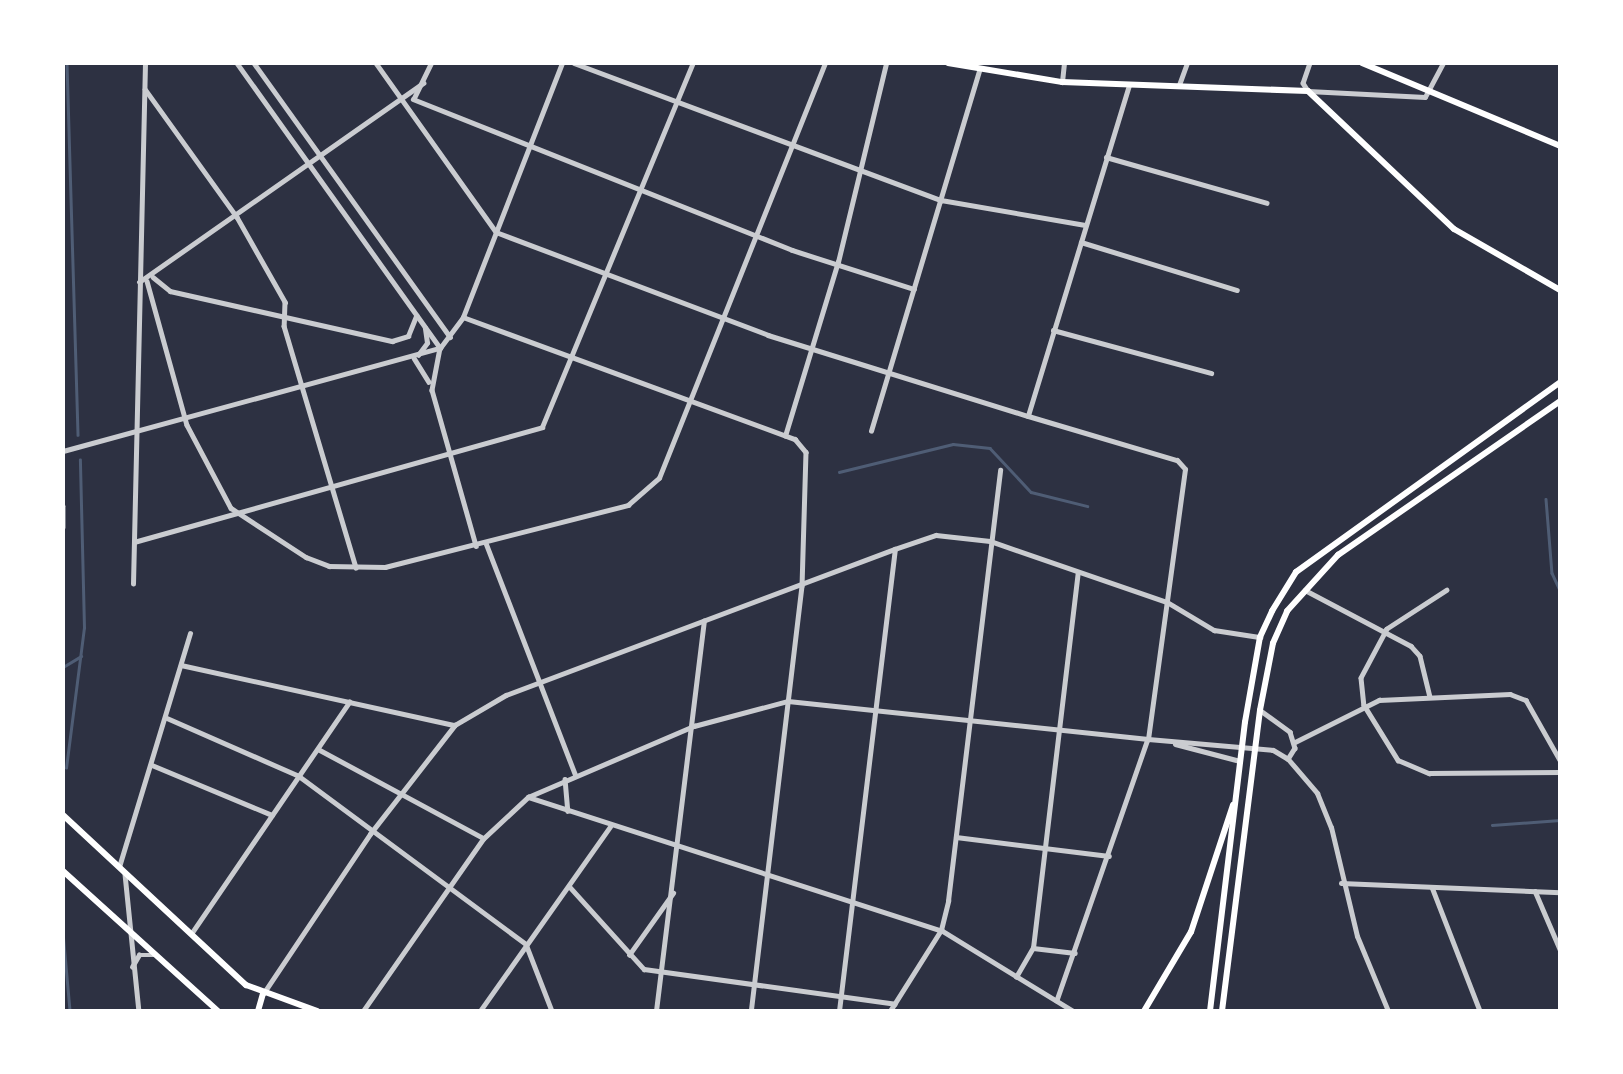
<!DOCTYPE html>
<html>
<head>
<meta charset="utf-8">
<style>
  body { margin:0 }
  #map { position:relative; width:1623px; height:1074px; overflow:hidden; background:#2d3142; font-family:"Sofia Sans Condensed",sans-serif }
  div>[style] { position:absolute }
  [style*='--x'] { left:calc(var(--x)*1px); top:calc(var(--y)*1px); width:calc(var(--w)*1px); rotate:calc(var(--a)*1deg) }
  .stream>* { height:2.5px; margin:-1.25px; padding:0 1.25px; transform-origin:1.25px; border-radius:1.25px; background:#4f5d75 }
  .minor>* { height:4.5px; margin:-2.25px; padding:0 2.25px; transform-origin:2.25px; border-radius:2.25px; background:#caccd0 }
  .tertiary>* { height:5px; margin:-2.5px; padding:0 2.5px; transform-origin:2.5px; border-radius:2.5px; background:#caccd0 }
  .secondary>* { height:6px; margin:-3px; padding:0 3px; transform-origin:3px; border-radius:3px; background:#fff }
  .primary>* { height:6px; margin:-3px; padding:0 3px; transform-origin:3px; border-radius:3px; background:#fff }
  span { translate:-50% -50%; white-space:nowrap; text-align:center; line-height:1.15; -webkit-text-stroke:7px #fff; paint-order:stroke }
  .frame { position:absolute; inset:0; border:65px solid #fff; pointer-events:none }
</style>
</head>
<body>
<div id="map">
  <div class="stream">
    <i style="--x:67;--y:63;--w:372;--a:88.3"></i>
    <i style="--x:839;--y:472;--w:117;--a:-13.8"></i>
    <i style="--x:953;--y:444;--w:37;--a:6"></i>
    <i style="--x:990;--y:448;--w:60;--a:47"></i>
    <i style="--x:1031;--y:492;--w:58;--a:14"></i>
    <i style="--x:1546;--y:499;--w:74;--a:85.4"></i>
    <i style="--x:1552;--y:573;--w:19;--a:65"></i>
    <i style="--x:63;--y:667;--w:21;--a:-31"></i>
    <i style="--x:66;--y:768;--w:141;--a:-82.7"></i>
    <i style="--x:84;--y:628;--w:168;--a:-91.4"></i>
    <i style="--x:1492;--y:825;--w:68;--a:-4.2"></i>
    <i style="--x:63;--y:932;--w:79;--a:84.9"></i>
  </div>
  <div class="minor">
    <i style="--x:237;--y:63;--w:350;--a:54.5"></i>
    <i style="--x:440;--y:348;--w:43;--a:100.8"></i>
    <i style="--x:432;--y:390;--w:162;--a:74.2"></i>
    <i style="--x:254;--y:63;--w:337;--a:54.4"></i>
    <i style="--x:376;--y:63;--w:207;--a:54.6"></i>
    <i style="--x:496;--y:232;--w:291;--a:20.7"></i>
    <i style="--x:768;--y:335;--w:272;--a:17.3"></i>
    <i style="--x:574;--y:63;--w:392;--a:20.5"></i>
    <i style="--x:941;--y:200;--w:146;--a:9.8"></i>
    <i style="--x:1310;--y:63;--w:21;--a:109"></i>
    <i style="--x:1303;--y:83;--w:9;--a:58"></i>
    <i style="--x:1308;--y:91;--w:117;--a:2.9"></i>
    <i style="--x:1425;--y:97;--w:38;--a:-62"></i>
    <i style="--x:1062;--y:82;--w:19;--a:-84"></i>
    <i style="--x:1179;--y:85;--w:23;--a:-70"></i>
    <i style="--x:145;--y:89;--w:158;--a:54.3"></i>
    <i style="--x:237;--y:217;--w:98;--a:60.5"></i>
    <i style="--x:285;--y:302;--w:24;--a:92"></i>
    <i style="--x:284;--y:326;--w:252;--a:73.4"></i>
    <i style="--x:414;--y:98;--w:39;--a:-64"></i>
    <i style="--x:413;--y:99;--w:408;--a:21.7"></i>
    <i style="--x:792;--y:250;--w:128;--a:17.7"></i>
    <i style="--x:1106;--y:157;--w:167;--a:15.9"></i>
    <i style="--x:1081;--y:242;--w:163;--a:17.1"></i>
    <i style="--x:153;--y:277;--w:22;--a:39"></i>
    <i style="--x:170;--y:291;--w:228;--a:12.7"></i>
    <i style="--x:392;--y:341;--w:17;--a:-17"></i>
    <i style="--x:408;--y:336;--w:22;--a:-68"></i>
    <i style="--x:147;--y:281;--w:149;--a:74.5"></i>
    <i style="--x:187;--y:425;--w:94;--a:62.1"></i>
    <i style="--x:231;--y:508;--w:90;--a:33.2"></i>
    <i style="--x:306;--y:557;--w:25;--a:21"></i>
    <i style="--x:329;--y:566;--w:56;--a:1"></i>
    <i style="--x:385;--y:567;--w:251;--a:-14.3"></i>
    <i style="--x:628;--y:505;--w:41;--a:-41.1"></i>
    <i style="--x:659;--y:478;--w:447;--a:-68.2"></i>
    <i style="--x:139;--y:282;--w:347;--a:-35"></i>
    <i style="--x:463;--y:317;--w:354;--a:20.2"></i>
    <i style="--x:795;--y:439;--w:17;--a:50"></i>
    <i style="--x:806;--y:452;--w:134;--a:91.7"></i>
    <i style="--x:802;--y:586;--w:428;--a:96.8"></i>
    <i style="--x:1053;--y:330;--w:164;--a:15.2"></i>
    <i style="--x:418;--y:355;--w:15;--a:-53"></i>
    <i style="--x:427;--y:343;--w:15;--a:-98"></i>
    <i style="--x:414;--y:358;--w:28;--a:58"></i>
    <i style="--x:871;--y:431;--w:377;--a:-73.3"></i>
    <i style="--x:785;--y:436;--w:182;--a:-73.1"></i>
    <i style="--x:838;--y:262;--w:205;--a:-76.4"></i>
    <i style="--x:63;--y:451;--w:391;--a:-15.3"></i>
    <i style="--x:440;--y:348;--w:39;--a:-53"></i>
    <i style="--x:463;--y:317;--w:273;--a:-68.7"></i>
    <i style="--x:63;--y:506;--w:21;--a:90"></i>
    <i style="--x:134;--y:542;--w:424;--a:-15.7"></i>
    <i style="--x:542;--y:427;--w:394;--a:-67.5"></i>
    <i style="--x:486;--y:543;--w:248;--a:68.9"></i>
    <i style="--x:133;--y:584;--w:521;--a:-88.68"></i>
    <i style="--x:1305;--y:590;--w:120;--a:27.8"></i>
    <i style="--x:1411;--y:646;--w:13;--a:48"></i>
    <i style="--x:1420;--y:656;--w:42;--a:76.3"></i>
    <i style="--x:1447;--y:590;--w:72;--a:147"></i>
    <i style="--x:1387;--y:629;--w:55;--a:118"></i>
    <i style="--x:1361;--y:678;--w:27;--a:84"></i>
    <i style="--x:1364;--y:705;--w:65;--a:58.3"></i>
    <i style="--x:1398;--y:760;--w:34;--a:23"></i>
    <i style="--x:1429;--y:773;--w:131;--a:-0.4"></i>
    <i style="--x:181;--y:665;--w:280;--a:12.4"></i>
    <i style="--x:1260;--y:710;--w:37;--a:36"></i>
    <i style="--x:1290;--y:732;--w:17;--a:73"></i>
    <i style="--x:1295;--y:748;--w:13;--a:122"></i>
    <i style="--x:167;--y:718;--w:144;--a:23.7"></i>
    <i style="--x:299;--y:776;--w:282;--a:36.5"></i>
    <i style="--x:526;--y:944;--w:72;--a:68.8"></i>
    <i style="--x:1295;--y:742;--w:94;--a:-26.6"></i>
    <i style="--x:1379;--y:700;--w:131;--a:-2.6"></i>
    <i style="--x:1510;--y:694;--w:17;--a:21"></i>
    <i style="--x:1526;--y:700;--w:69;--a:60.5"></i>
    <i style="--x:318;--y:749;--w:187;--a:28.3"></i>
    <i style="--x:152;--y:765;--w:130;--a:22.6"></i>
    <i style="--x:565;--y:779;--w:32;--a:85"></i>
    <i style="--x:528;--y:797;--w:434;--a:17.9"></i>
    <i style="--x:941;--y:930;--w:155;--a:31.5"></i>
    <i style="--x:956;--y:837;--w:154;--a:7.1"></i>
    <i style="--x:119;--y:867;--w:244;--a:-73.1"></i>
    <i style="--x:125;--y:874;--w:138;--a:84.2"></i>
    <i style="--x:1341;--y:883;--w:219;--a:2.4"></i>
    <i style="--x:569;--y:886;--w:112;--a:47.9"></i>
    <i style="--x:644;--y:969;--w:253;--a:7.9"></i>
    <i style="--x:1432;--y:887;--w:133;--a:68.8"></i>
    <i style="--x:1535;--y:891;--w:63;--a:66.7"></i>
    <i style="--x:191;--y:934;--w:281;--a:-55.7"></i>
    <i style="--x:1033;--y:948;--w:42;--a:6.8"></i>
    <i style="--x:629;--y:955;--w:76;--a:-54.6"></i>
    <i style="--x:132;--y:967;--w:14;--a:-60"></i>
    <i style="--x:139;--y:955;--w:16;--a:0"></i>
    <i style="--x:1016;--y:977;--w:34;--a:-60"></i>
    <i style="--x:1033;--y:948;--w:378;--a:-83.2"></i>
    <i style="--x:263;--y:994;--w:192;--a:-56.2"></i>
    <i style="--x:370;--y:834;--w:138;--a:-52.1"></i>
    <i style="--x:455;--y:725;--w:59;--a:-30.5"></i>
    <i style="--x:506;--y:695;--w:415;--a:-20.6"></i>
    <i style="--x:895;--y:549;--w:43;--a:-18.9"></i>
    <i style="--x:936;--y:535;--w:54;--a:6.3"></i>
    <i style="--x:990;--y:541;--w:187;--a:19"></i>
    <i style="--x:1167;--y:602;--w:55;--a:30.8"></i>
    <i style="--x:1214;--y:630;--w:47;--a:8.7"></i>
    <i style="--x:363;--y:1011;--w:210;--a:-55.1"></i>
    <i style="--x:483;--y:839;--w:62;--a:-43"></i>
    <i style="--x:528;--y:797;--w:181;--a:-23.2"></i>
    <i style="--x:694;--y:726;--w:97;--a:-14.9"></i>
    <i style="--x:788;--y:701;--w:362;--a:6"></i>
    <i style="--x:1148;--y:739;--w:277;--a:109.2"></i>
    <i style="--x:480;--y:1011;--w:225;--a:-54.8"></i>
    <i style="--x:656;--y:1011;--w:393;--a:-83"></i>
    <i style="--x:839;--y:1011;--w:465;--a:-83.1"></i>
    <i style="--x:890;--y:1011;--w:96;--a:-57.8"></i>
    <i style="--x:941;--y:930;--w:30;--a:-76"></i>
    <i style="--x:948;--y:901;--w:434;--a:-83.1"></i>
  </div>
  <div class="tertiary">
    <i style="--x:1129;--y:85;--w:346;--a:107"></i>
    <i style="--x:1028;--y:416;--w:155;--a:16.5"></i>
    <i style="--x:1177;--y:460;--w:12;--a:48"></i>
    <i style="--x:1185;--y:469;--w:273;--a:97.8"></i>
    <i style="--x:1148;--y:739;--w:125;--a:5"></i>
    <i style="--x:1273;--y:750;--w:17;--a:31"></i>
    <i style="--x:1288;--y:759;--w:45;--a:49.5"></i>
    <i style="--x:1317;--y:793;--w:37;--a:68"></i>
    <i style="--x:1331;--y:827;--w:112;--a:76.6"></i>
    <i style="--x:1357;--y:936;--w:81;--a:67.5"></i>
    <i style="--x:1175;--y:744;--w:67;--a:14.7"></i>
  </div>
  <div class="secondary">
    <i style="--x:948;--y:63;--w:116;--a:9.5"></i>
    <i style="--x:1062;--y:82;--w:246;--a:2.1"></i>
    <i style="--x:1308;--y:91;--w:201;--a:43.4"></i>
    <i style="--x:1454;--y:229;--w:122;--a:29.9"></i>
    <i style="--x:1362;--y:63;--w:215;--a:22.7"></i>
    <i style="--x:63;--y:815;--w:250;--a:42.9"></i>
    <i style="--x:246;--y:985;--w:76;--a:20.1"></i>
    <i style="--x:63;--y:871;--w:209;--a:42.1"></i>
    <i style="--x:258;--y:1011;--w:18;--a:-74"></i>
    <i style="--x:1144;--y:1011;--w:92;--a:-59.3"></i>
    <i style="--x:1191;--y:932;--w:134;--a:-71.7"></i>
  </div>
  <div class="primary">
    <i style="--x:1210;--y:1011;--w:291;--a:-83.1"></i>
    <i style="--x:1245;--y:722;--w:86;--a:-80"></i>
    <i style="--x:1260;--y:637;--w:29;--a:-65"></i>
    <i style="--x:1272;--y:611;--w:46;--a:-58.4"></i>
    <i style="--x:1296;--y:572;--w:325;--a:-35.7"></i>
    <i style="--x:1222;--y:1011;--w:303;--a:-82.8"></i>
    <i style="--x:1260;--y:710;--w:68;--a:-79"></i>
    <i style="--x:1273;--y:643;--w:35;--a:-66"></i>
    <i style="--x:1287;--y:611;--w:76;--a:-47.7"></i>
    <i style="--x:1338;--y:555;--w:270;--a:-34.7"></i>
  </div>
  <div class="frame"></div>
</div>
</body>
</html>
